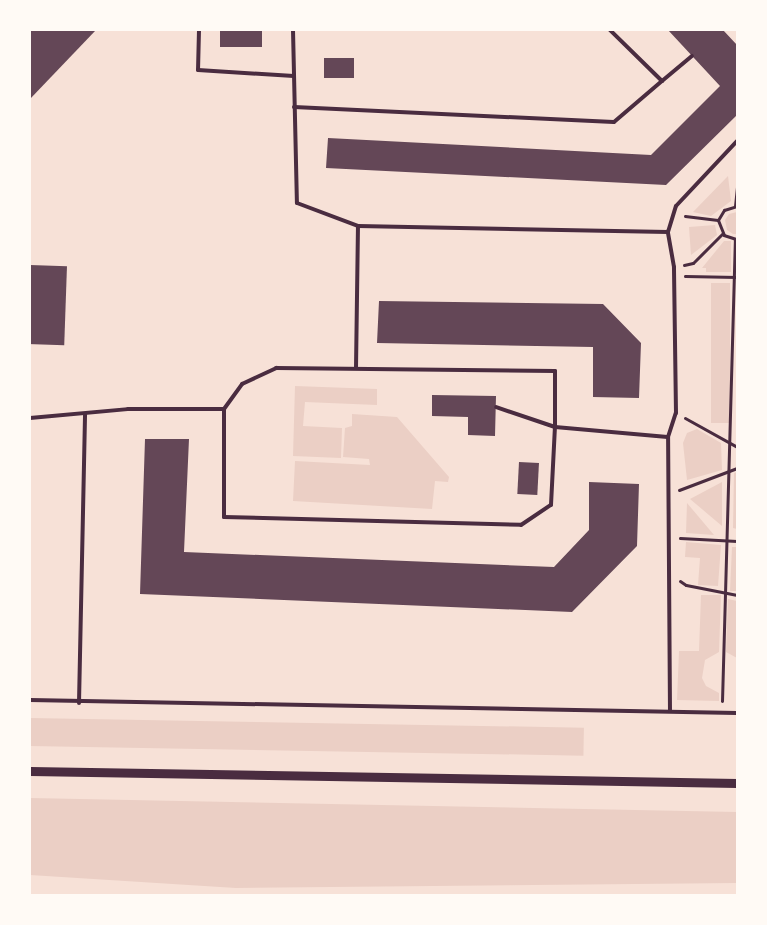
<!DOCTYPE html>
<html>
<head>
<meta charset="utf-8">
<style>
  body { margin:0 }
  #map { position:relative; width:767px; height:925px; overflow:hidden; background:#f7e1d7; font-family:"Golos Text",sans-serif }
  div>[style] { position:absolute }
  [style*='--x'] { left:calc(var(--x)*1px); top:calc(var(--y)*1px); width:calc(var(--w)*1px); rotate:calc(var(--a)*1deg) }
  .green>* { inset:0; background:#ebcfc5; transform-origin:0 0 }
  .building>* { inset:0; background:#644757; transform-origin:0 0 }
  .path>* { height:3px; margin:-1.5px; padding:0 1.5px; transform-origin:1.5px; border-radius:1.5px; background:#4a2c40 }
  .service>* { height:4px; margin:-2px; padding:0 2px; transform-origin:2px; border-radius:2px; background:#4a2c40 }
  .tertiary>* { height:9px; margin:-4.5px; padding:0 4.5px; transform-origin:4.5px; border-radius:4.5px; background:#4a2c40 }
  span { translate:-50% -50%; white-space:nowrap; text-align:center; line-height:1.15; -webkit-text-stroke:5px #fffaf5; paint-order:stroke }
  .frame { position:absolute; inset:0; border:31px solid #fffaf5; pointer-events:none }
</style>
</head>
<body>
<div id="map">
  <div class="green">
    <i style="clip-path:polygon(728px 176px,731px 201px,711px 216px,693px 212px)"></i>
    <i style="clip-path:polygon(737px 212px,737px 234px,733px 234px,727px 230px,725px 220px,729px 214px)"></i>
    <i style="clip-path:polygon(715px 225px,717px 235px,691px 255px,689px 227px)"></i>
    <i style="clip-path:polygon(724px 241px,731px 241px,731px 272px,706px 272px,706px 268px,702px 268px)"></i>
    <i style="left:711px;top:283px;width:19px;height:140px"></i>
    <i style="clip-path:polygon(295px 386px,377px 389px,377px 405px,305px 402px,303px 426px,342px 428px,341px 458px,293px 456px)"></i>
    <i style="clip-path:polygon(352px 414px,397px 417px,449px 477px,448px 482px,435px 481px,432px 509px,293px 501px,295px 461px,370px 465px,369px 459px,343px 457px,345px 428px,352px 426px)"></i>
    <i style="clip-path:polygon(697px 429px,721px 443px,722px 470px,687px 480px,683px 443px,687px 433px)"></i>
    <i style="clip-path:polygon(737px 472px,737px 529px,733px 528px,734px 473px)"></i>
    <i style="clip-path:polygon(722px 482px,722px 526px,690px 499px)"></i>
    <i style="clip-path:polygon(687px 503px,714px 535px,686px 533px)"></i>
    <i style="clip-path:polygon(686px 542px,721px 545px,718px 586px,698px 585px,700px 558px,685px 557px)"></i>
    <i style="clip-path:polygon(732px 547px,737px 547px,737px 591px,730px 591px)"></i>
    <i style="clip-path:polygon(701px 595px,721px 595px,719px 652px,705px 660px,702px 678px,706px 686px,719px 693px,719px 701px,677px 700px,679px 651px,699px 651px)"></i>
    <i style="clip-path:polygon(728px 599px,737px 601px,737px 658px,726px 652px)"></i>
    <i style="left:30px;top:718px;width:554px;height:28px;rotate:1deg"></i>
    <i style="clip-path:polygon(30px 798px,737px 812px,737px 883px,236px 888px,30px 875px)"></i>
  </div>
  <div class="building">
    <i style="clip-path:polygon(30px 30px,96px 30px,30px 99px)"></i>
    <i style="left:220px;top:30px;width:42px;height:17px"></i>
    <i style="clip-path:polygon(668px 30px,723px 30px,737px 45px,737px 115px,666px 185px,326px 168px,328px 138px,651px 155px,720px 86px)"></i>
    <i style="left:324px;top:58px;width:30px;height:20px"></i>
    <i style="left:30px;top:265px;width:37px;height:79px;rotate:2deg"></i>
    <i style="clip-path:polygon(379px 301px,603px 304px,641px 343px,639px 398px,593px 397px,593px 347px,377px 343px)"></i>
    <i style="clip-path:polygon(432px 395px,496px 396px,495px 436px,468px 435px,468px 417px,432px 416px)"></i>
    <i style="clip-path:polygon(145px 439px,189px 439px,184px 552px,554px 567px,589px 530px,589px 482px,639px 484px,637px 546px,572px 612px,140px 594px)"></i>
    <i style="left:519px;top:462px;width:20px;height:32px;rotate:3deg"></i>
  </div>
  <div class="path">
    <i style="--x:735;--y:206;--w:19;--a:-84"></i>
    <i style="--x:685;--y:216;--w:33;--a:7"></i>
    <i style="--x:736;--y:239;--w:13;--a:-162"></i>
    <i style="--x:724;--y:235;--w:16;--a:-112"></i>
    <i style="--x:718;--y:220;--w:12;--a:-59"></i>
    <i style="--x:724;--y:210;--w:14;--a:-17"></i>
    <i style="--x:684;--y:265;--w:9;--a:-13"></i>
    <i style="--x:693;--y:263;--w:42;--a:-45"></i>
    <i style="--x:685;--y:276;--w:52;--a:1.1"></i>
    <i style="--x:685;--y:418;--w:60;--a:29.1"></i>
    <i style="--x:679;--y:490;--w:62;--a:-20.8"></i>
    <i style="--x:680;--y:538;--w:57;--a:3"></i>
    <i style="--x:680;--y:581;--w:7;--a:34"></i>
    <i style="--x:686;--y:585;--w:52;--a:11.1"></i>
    <i style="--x:722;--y:701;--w:462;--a:-88.4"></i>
  </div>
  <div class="service">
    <i style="--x:199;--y:30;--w:40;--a:91.4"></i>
    <i style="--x:198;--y:70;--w:96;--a:3.6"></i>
    <i style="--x:293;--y:30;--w:173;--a:88.7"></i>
    <i style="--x:297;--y:203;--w:65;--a:20.7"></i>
    <i style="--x:358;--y:226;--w:310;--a:1.1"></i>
    <i style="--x:662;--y:81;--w:39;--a:-40"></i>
    <i style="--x:294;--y:107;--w:320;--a:2.7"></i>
    <i style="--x:614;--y:122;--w:63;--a:-40.5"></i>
    <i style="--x:662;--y:81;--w:73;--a:-135.6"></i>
    <i style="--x:356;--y:368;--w:142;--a:-89.2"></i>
    <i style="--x:224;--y:409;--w:108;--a:90"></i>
    <i style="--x:224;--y:517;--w:297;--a:1.5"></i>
    <i style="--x:521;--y:525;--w:36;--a:-34"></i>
    <i style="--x:551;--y:505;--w:78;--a:-87.1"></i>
    <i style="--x:555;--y:427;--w:62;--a:-161.3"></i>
    <i style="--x:30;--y:418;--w:98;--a:-5.2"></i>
    <i style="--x:128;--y:409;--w:96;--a:0"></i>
    <i style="--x:224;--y:409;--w:31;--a:-54"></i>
    <i style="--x:242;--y:384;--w:38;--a:-25"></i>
    <i style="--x:276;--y:368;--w:279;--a:0.6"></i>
    <i style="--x:555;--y:371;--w:56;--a:90"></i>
    <i style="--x:555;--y:427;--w:113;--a:5.1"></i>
    <i style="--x:30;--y:700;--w:707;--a:1.05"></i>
    <i style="--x:79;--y:703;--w:289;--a:-88.8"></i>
    <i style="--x:670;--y:711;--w:274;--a:-90.4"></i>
    <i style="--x:668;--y:437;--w:25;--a:-72"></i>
    <i style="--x:676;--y:413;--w:146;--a:-90.8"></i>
    <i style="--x:674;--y:267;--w:36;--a:-100"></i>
    <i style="--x:668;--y:232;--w:27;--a:-73"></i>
    <i style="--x:676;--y:206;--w:89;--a:-46.8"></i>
  </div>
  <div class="tertiary">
    <i style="--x:30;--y:771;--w:707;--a:0.97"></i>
  </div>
  <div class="frame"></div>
</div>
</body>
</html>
